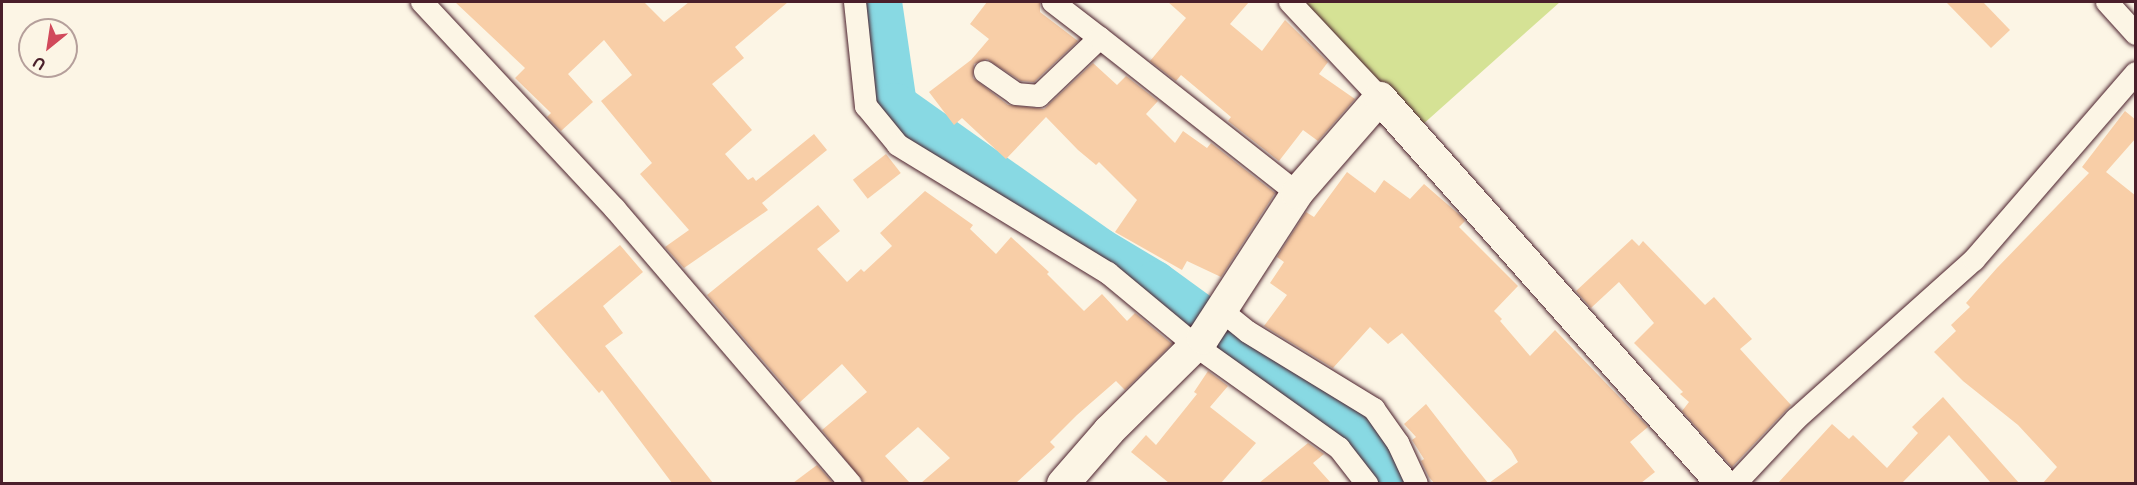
<!DOCTYPE html>
<html>
<head>
<meta charset="utf-8">
<style>
  body { margin:0 }
  #map { position:relative; width:2137px; height:485px; overflow:hidden; background:#fcf5e5; font-family:"Balsamiq Sans",sans-serif }
  div>[style] { position:absolute }
  [style*='--x'] { left:calc(var(--x)*1px); top:calc(var(--y)*1px); width:calc(var(--w)*1px); rotate:calc(var(--a)*1deg) }
  .green>* { inset:0; background:#d5e295 }
  .river>* { height:44px; margin:-22px; padding:0 22px; transform-origin:22px; border-radius:22px; background:#88d9e3 }
  .building>* { inset:0; background:#f8cea7; transform-origin:0 0 }
  .roads { filter:drop-shadow(0 0 2px #4a1f2b) drop-shadow(0 0 2px #4a1f2b) }
  .street>* { height:22px; margin:-11px; padding:0 11px; transform-origin:11px; border-radius:11px; background:#fcf5e5 }
  .secondary>* { height:32px; margin:-16px; padding:0 16px; transform-origin:16px; border-radius:16px; background:#fcf5e5 }
  span { translate:-50% -50%; white-space:nowrap; text-align:center; line-height:1.15; -webkit-text-stroke:6px #fcf5e5; paint-order:stroke }
  .frame { position:absolute; inset:0; border:3px solid #4a1f2b; pointer-events:none }
  .north { position:absolute; left:18px; top:18px; width:60px; height:60px; box-sizing:border-box; background:#fcf5e5; border:2px solid #b59f9b; border-radius:50%; rotate:210deg; font-size:16px; font-weight:700; line-height:24px; text-align:center; color:#4a1f2b }
  .north::after { content:''; display:block; margin:auto; width:21px; height:27px; background:#d1495b; clip-path:polygon(50% 0,100% 100%,50% 72%,0 100%) }
</style>
</head>
<body>
<div id="map">
  <div class="green">
    <i style="clip-path:polygon(1293px 2px,1560px 2px,1412px 134px)"></i>
  </div>
  <div class="river">
    <i style="--x:880;--y:2;--w:104;--a:81.7"></i>
    <i style="--x:895;--y:105;--w:251;--a:35.3"></i>
    <i style="--x:1100;--y:250;--w:64;--a:31"></i>
    <i style="--x:1155;--y:283;--w:137;--a:36.1"></i>
    <i style="--x:1266;--y:364;--w:127;--a:37.3"></i>
    <i style="--x:1367;--y:441;--w:51;--a:56.9"></i>
  </div>
  <div class="building">
    <i style="clip-path:polygon(455px 2px,644px 2px,664px 22px,689px 2px,788px 2px,735px 47px,744px 58px,712px 84px,752px 130px,725px 154px,748px 180px,753px 177px,756px 181px,814px 134px,827px 150px,762px 203px,768px 210px,684px 268px,665px 247px,689px 230px,640px 174px,652px 163px,601px 101px,632px 75px,604px 40px,568px 74px,593px 102px,561px 131px,547px 117px,551px 113px,515px 78px,525px 68px)"></i>
    <i style="clip-path:polygon(987px 2px,1040px 2px,1040px 12px,1078px 41px,1034px 82px,1021px 81px,987px 59px,974px 64px,973px 78px,1008px 105px,1044px 109px,1093px 63px,1117px 85px,1126px 76px,1158px 101px,1146px 114px,1175px 143px,1183px 131px,1207px 148px,1211px 143px,1275px 193px,1221px 277px,1187px 261px,1182px 270px,1115px 232px,1137px 200px,1099px 162px,1096px 165px,1078px 150px,1046px 117px,1006px 159px,962px 118px,954px 125px,929px 92px,971px 60px,989px 39px,970px 24px)"></i>
    <i style="clip-path:polygon(1168px 2px,1249px 2px,1230px 24px,1262px 51px,1285px 20px,1328px 62px,1319px 74px,1355px 99px,1318px 141px,1303px 130px,1279px 161px,1228px 121px,1231px 117px,1181px 75px,1176px 81px,1150px 61px,1186px 18px)"></i>
    <i style="clip-path:polygon(1946px 2px,1983px 2px,2010px 30px,1991px 48px)"></i>
    <i style="clip-path:polygon(2125px 111px,2136px 120px,2136px 138px,2106px 172px,2136px 196px,2136px 483px,2043px 483px,2057px 467px,2018px 425px,1963px 381px,1934px 352px,1956px 331px,1951px 325px,1970px 307px,1966px 303px,1997px 268px,2089px 173px,2082px 167px)"></i>
    <i style="left:886px;top:154px;width:24px;height:42px;rotate:52deg"></i>
    <i style="clip-path:polygon(1347px 172px,1375px 193px,1384px 180px,1410px 199px,1424px 184px,1462px 217px,1465px 221px,1459px 227px,1518px 286px,1494px 311px,1502px 319px,1500px 321px,1530px 356px,1555px 330px,1648px 427px,1630px 442px,1655px 472px,1641px 483px,1489px 483px,1518px 462px,1511px 450px,1402px 333px,1388px 344px,1370px 327px,1333px 368px,1264px 326px,1287px 295px,1270px 283px,1284px 262px,1277px 257px,1306px 212px,1314px 217px)"></i>
    <i style="clip-path:polygon(925px 191px,973px 225px,970px 229px,996px 254px,1011px 237px,1049px 272px,1047px 274px,1084px 311px,1102px 294px,1127px 321px,1135px 313px,1172px 344px,1125px 390px,1116px 381px,1077px 415px,1050px 442px,1055px 447px,1016px 483px,921px 483px,950px 458px,918px 427px,885px 456px,910px 483px,864px 483px,822px 430px,867px 392px,842px 364px,799px 403px,707px 295px,818px 205px,840px 231px,817px 249px,847px 282px,861px 269px,864px 272px,892px 246px,880px 233px)"></i>
    <i style="clip-path:polygon(1632px 239px,1639px 246px,1643px 241px,1705px 305px,1714px 297px,1752px 339px,1740px 349px,1791px 405px,1732px 467px,1682px 411px,1689px 402px,1680px 394px,1683px 392px,1634px 343px,1654px 323px,1619px 282px,1591px 308px,1576px 291px)"></i>
    <i style="clip-path:polygon(620px 245px,643px 272px,603px 306px,623px 333px,605px 346px,713px 483px,672px 483px,602px 390px,599px 393px,534px 316px)"></i>
    <i style="clip-path:polygon(1208px 371px,1228px 386px,1210px 407px,1256px 443px,1221px 483px,1169px 483px,1131px 452px,1146px 435px,1156px 445px,1197px 394px,1194px 392px)"></i>
    <i style="clip-path:polygon(1943px 397px,2019px 483px,1991px 483px,1949px 435px,1902px 483px,1778px 483px,1832px 424px,1849px 439px,1853px 435px,1887px 468px,1918px 433px,1912px 427px)"></i>
    <i style="clip-path:polygon(1426px 404px,1464px 453px,1488px 483px,1434px 483px,1429px 477px,1421px 461px,1424px 459px,1412px 440px,1416px 437px,1404px 424px)"></i>
    <i style="clip-path:polygon(1308px 443px,1324px 454px,1313px 463px,1331px 483px,1259px 483px)"></i>
    <i style="clip-path:polygon(817px 465px,833px 483px,793px 483px)"></i>
  </div>
  <div class="roads">
    <div class="street">
      <i style="--x:422;--y:2;--w:283;--a:47"></i>
      <i style="--x:615;--y:209;--w:362;--a:49.4"></i>
      <i style="--x:855;--y:2;--w:105;--a:84"></i>
      <i style="--x:866;--y:106;--w:50;--a:50.6"></i>
      <i style="--x:898;--y:145;--w:246;--a:31.4"></i>
      <i style="--x:1108;--y:273;--w:114;--a:39.7"></i>
      <i style="--x:1196;--y:346;--w:176;--a:35.5"></i>
      <i style="--x:1339;--y:448;--w:46;--a:52.1"></i>
      <i style="--x:1053;--y:2;--w:59;--a:37.5"></i>
      <i style="--x:1290;--y:2;--w:132;--a:46.8"></i>
      <i style="--x:2107;--y:2;--w:43;--a:47.8"></i>
      <i style="--x:985;--y:72;--w:38;--a:35"></i>
      <i style="--x:1016;--y:94;--w:23;--a:5"></i>
      <i style="--x:1039;--y:96;--w:84;--a:-43.6"></i>
      <i style="--x:1100;--y:38;--w:251;--a:38.2"></i>
      <i style="--x:1222;--y:311;--w:33;--a:39"></i>
      <i style="--x:1248;--y:332;--w:148;--a:31.4"></i>
      <i style="--x:1374;--y:409;--w:42;--a:54.8"></i>
      <i style="--x:1398;--y:443;--w:45;--a:65.1"></i>
      <i style="--x:1735;--y:484;--w:89;--a:-46.8"></i>
      <i style="--x:1796;--y:419;--w:239;--a:-41.8"></i>
      <i style="--x:1974;--y:260;--w:247;--a:-49.1"></i>
    </div>
    <div class="secondary">
      <i style="--x:1063;--y:484;--w:70;--a:-49"></i>
      <i style="--x:1109;--y:431;--w:132;--a:-44.7"></i>
      <i style="--x:1203;--y:338;--w:173;--a:-57"></i>
      <i style="--x:1297;--y:193;--w:126;--a:-48.9"></i>
      <i style="--x:1380;--y:98;--w:516;--a:48.38"></i>
    </div>
  </div>
  <div class="frame"></div>
  <div class="north">U</div>
</div>
</body>
</html>
